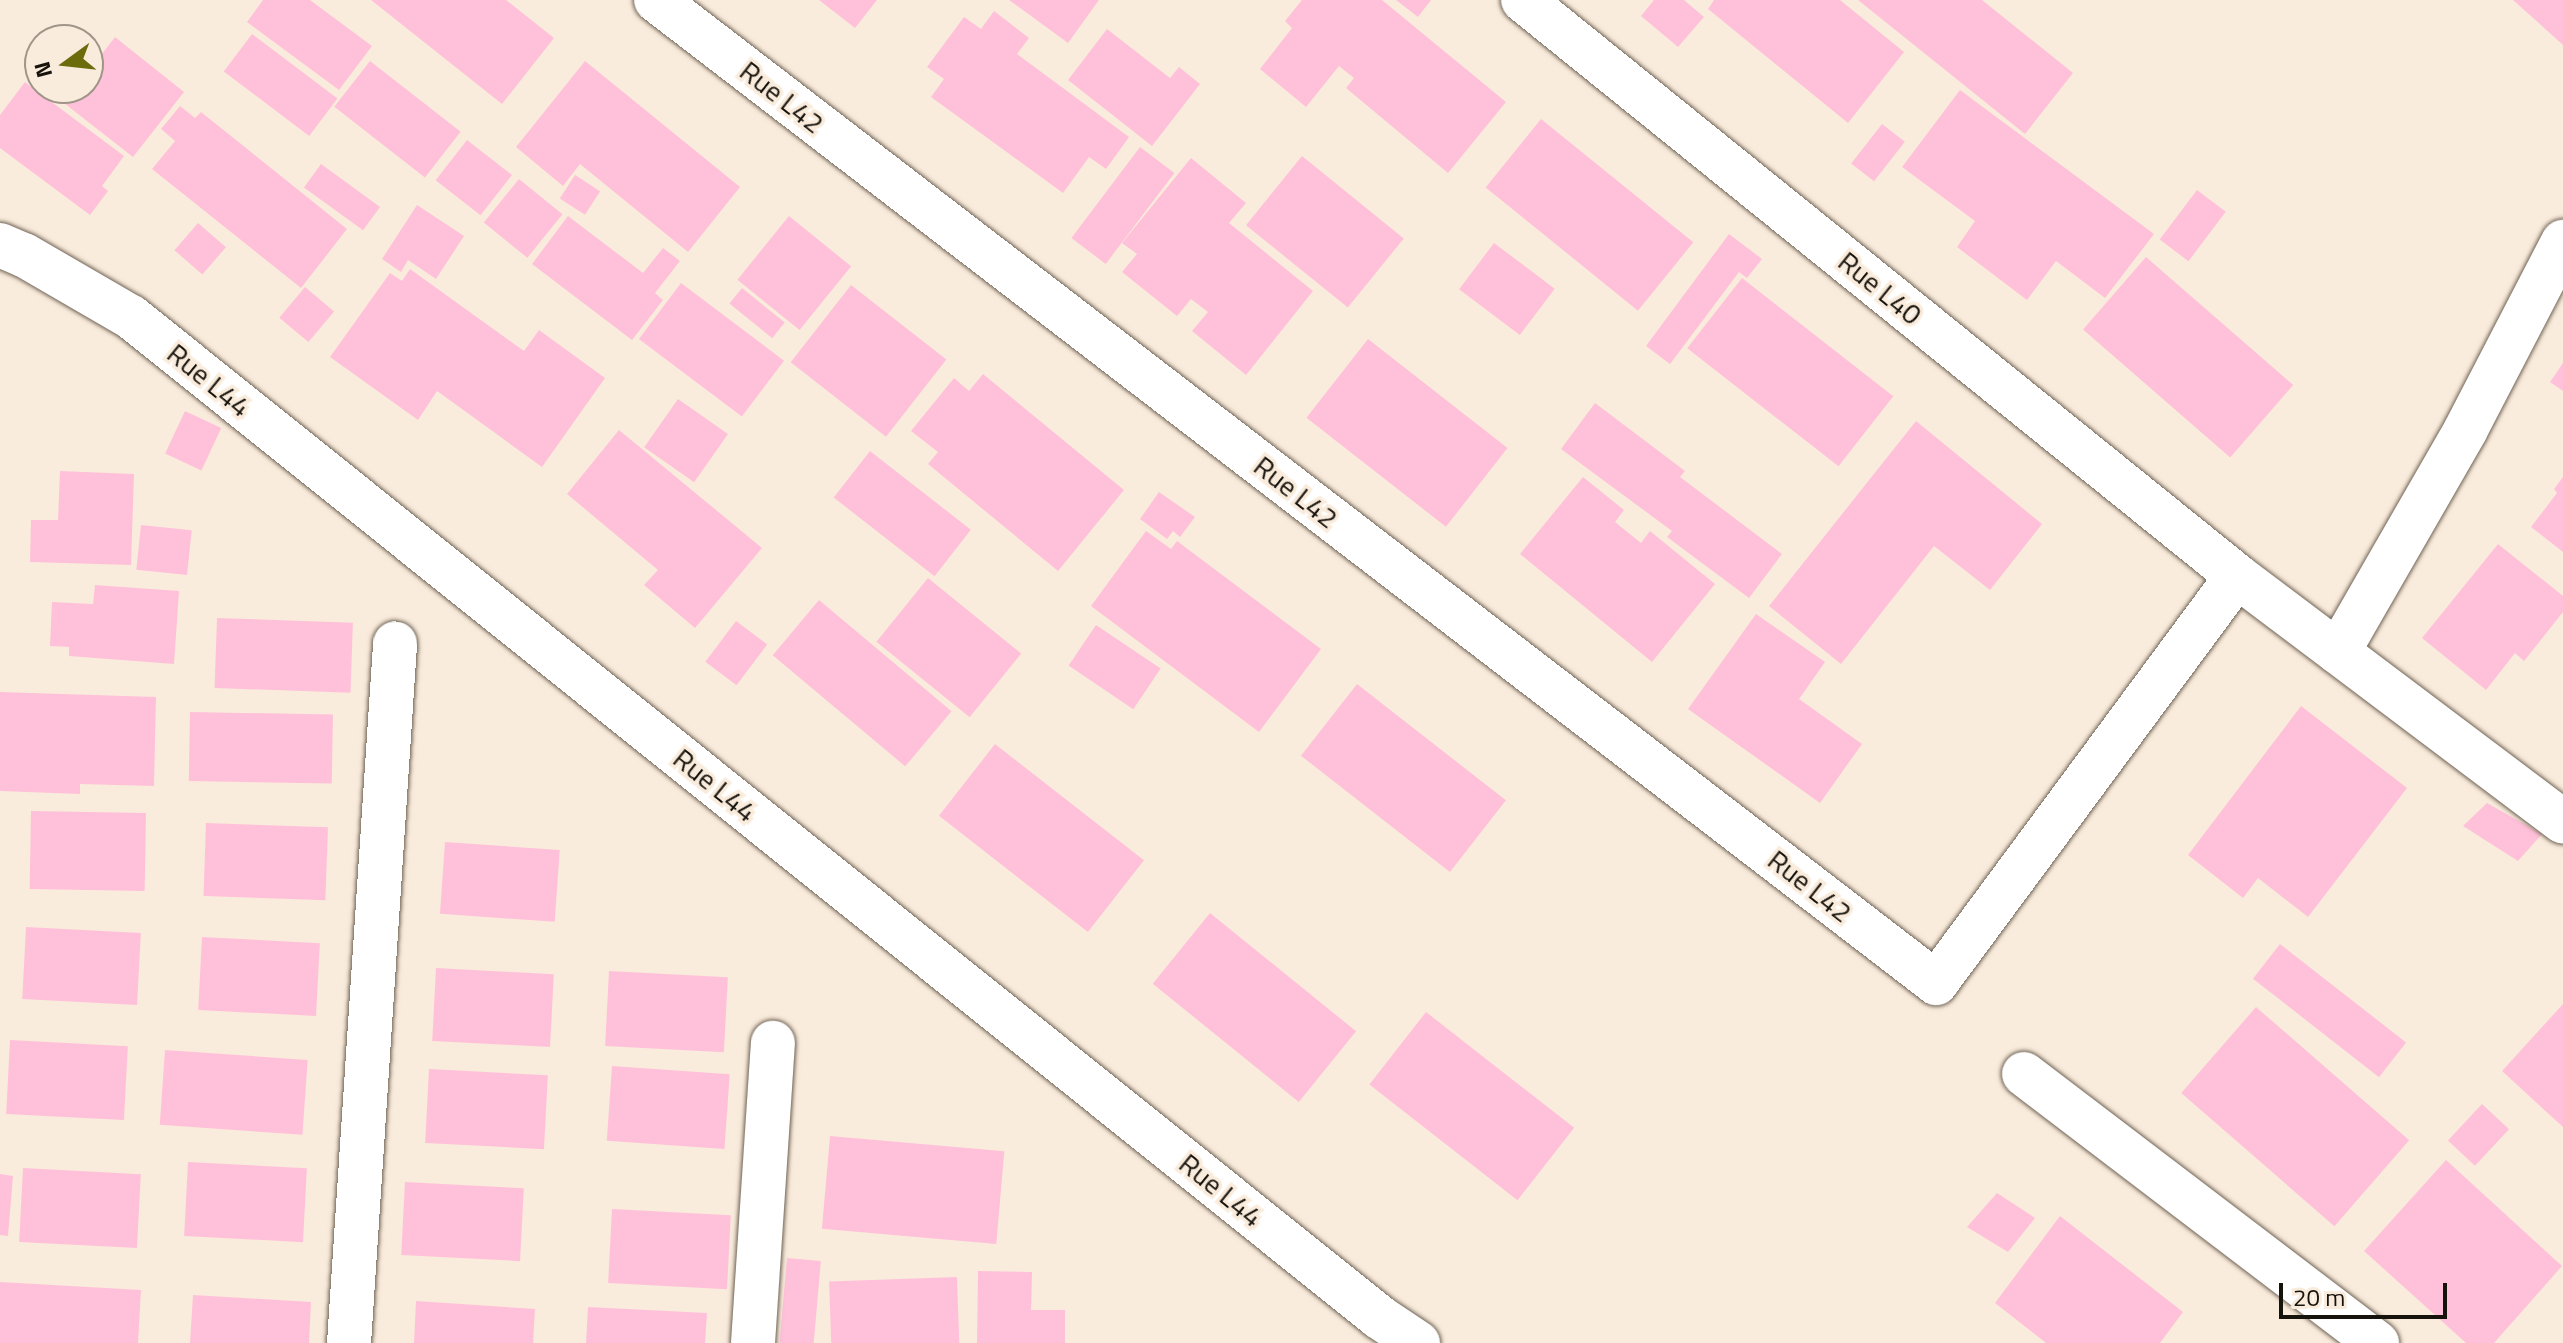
<!DOCTYPE html>
<html>
<head>
<meta charset="utf-8">
<style>
  body { margin:0 }
  #map { position:relative; width:2563px; height:1343px; overflow:hidden; background:#faecdc; font-family:"Titillium Web",sans-serif }
  div>[style] { position:absolute }
  [style*='--x'] { left:calc(var(--x)*1px); top:calc(var(--y)*1px); width:calc(var(--w)*1px); rotate:calc(var(--a)*1deg) }
  .building>* { inset:0; background:#ffc1d9; transform-origin:0 0 }
  .roads { filter:drop-shadow(0 0 2px #6f6355) drop-shadow(0 0 2px #6f6355) }
  .minor>* { height:44px; margin:-22px; padding:0 22px; transform-origin:22px; border-radius:22px; background:#fff }
  .tertiary>* { height:44px; margin:-22px; padding:0 22px; transform-origin:22px; border-radius:22px; background:#fff }
  span { translate:-50% -50%; white-space:nowrap; text-align:center; line-height:1.15; -webkit-text-stroke:7px #faecdc; paint-order:stroke }
  .street-label { font-size:28px; color:#16120c }
  .north { position:absolute; left:24px; top:24px; width:80px; height:80px; box-sizing:border-box; background:#faecdc; border:2px solid #9f9589; border-radius:50%; rotate:255deg; font-size:22px; font-weight:700; line-height:32px; text-align:center; color:#16120c }
  .north::after { content:''; display:block; margin:auto; width:28px; height:36px; background:#6d6c0c; clip-path:polygon(50% 0,100% 100%,50% 72%,0 100%) }
  .scale { position:absolute; left:2279px; top:1283px; width:168px; height:36px; box-sizing:border-box; border:4px solid #16120c; border-top:0; padding-left:10px; font-size:24px; line-height:28px; white-space:nowrap; color:#16120c; -webkit-text-stroke:6px #faecdc; paint-order:stroke }
</style>
</head>
<body>
<div id="map">
  <div class="building">
    <i style="clip-path:polygon(263px 0,310px 0,372px 46px,339px 90px,247px 22px)"></i>
    <i style="clip-path:polygon(371px 0,506px 0,554px 38px,502px 104px)"></i>
    <i style="clip-path:polygon(819px 0,877px 0,855px 28px)"></i>
    <i style="clip-path:polygon(1009px 0,1099px 0,1068px 43px)"></i>
    <i style="clip-path:polygon(1302px 0,1382px 0,1506px 102px,1448px 173px,1346px 88px,1354px 78px,1339px 66px,1306px 107px,1260px 69px,1292px 28px,1285px 21px)"></i>
    <i style="clip-path:polygon(1396px 0,1431px 0,1418px 17px)"></i>
    <i style="clip-path:polygon(1654px 0,1684px 0,1704px 17px,1678px 47px,1641px 16px)"></i>
    <i style="clip-path:polygon(1714px 0,1840px 0,1904px 52px,1848px 123px,1708px 9px)"></i>
    <i style="clip-path:polygon(1858px 0,1982px 0,2073px 73px,2025px 134px)"></i>
    <i style="clip-path:polygon(2513px 0,2563px 0,2563px 45px)"></i>
    <i style="clip-path:polygon(994px 11px,1029px 38px,1017px 54px,1129px 137px,1106px 169px,1089px 157px,1063px 193px,931px 97px,944px 79px,927px 67px,964px 17px,981px 29px)"></i>
    <i style="clip-path:polygon(52px 26px,88px 38px,87px 40px,48px 40px)"></i>
    <i style="clip-path:polygon(1107px 29px,1170px 78px,1179px 67px,1200px 84px,1152px 146px,1068px 80px)"></i>
    <i style="left:252px;top:34px;width:107px;height:47px;rotate:37deg"></i>
    <i style="clip-path:polygon(115px 37px,184px 92px,133px 157px,64px 103px,76px 88px,88px 88px,88px 72px)"></i>
    <i style="left:370px;top:61px;width:115px;height:58px;rotate:38deg"></i>
    <i style="clip-path:polygon(585px 61px,740px 187px,688px 252px,580px 164px,563px 186px,516px 147px)"></i>
    <i style="clip-path:polygon(25px 82px,124px 156px,102px 186px,108px 191px,90px 215px,0 148px,0 115px)"></i>
    <i style="clip-path:polygon(1960px 90px,2154px 234px,2105px 298px,2056px 261px,2027px 300px,1957px 247px,1975px 221px,1902px 167px)"></i>
    <i style="clip-path:polygon(180px 106px,195px 118px,201px 112px,347px 229px,301px 288px,152px 169px,175px 141px,161px 129px)"></i>
    <i style="left:1541px;top:119px;width:196px;height:88px;rotate:39deg"></i>
    <i style="left:1882px;top:124px;width:29px;height:50px;rotate:38deg"></i>
    <i style="left:467px;top:140px;width:57px;height:51px;rotate:38deg"></i>
    <i style="left:1140px;top:147px;width:43px;height:114px;rotate:37deg"></i>
    <i style="left:1302px;top:156px;width:131px;height:89px;rotate:39deg"></i>
    <i style="clip-path:polygon(1191px 158px,1246px 203px,1229px 223px,1313px 291px,1246px 375px,1192px 331px,1208px 312px,1191px 299px,1177px 316px,1122px 272px,1137px 254px,1122px 243px)"></i>
    <i style="left:321px;top:164px;width:73px;height:29px;rotate:36deg"></i>
    <i style="left:575px;top:175px;width:30px;height:28px;rotate:33deg"></i>
    <i style="left:519px;top:179px;width:56px;height:56px;rotate:39deg"></i>
    <i style="left:2197px;top:190px;width:36px;height:62px;rotate:37deg"></i>
    <i style="clip-path:polygon(417px 205px,464px 236px,436px 279px,408px 260px,401px 272px,382px 259px)"></i>
    <i style="clip-path:polygon(568px 216px,643px 273px,663px 248px,680px 261px,655px 293px,663px 300px,632px 340px,532px 264px)"></i>
    <i style="left:789px;top:216px;width:80px;height:82px;rotate:39deg"></i>
    <i style="left:198px;top:223px;width:37px;height:36px;rotate:41deg"></i>
    <i style="clip-path:polygon(1729px 234px,1762px 259px,1747px 278px,1739px 272px,1670px 364px,1646px 346px)"></i>
    <i style="left:1494px;top:243px;width:76px;height:58px;rotate:37deg"></i>
    <i style="left:2146px;top:257px;width:195px;height:96px;rotate:41deg"></i>
    <i style="clip-path:polygon(410px 269px,524px 351px,539px 330px,605px 378px,542px 467px,437px 391px,418px 420px,330px 357px,390px 273px,402px 281px)"></i>
    <i style="left:1742px;top:278px;width:192px;height:89px;rotate:38deg"></i>
    <i style="left:681px;top:283px;width:129px;height:70px;rotate:37deg"></i>
    <i style="left:851px;top:285px;width:121px;height:98px;rotate:38deg"></i>
    <i style="left:305px;top:287px;width:38px;height:40px;rotate:40deg"></i>
    <i style="left:742px;top:288px;width:55px;height:20px;rotate:39deg"></i>
    <i style="left:1368px;top:339px;width:177px;height:100px;rotate:38deg"></i>
    <i style="clip-path:polygon(2563px 363px,2563px 391px,2550px 382px)"></i>
    <i style="clip-path:polygon(983px 374px,1124px 490px,1058px 571px,928px 464px,938px 452px,911px 431px,954px 378px,969px 391px)"></i>
    <i style="left:678px;top:399px;width:61px;height:59px;rotate:35deg"></i>
    <i style="clip-path:polygon(1595px 403px,1685px 471px,1680px 477px,1782px 554px,1749px 598px,1667px 537px,1672px 531px,1561px 449px)"></i>
    <i style="left:185px;top:411px;width:40px;height:47px;rotate:25deg"></i>
    <i style="clip-path:polygon(1916px 421px,2042px 524px,1990px 590px,1934px 546px,1841px 664px,1769px 606px)"></i>
    <i style="clip-path:polygon(619px 430px,762px 548px,695px 628px,644px 585px,658px 570px,567px 494px)"></i>
    <i style="left:870px;top:451px;width:128px;height:59px;rotate:38deg"></i>
    <i style="clip-path:polygon(60px 471px,134px 474px,131px 565px,30px 562px,31px 520px,58px 520px)"></i>
    <i style="clip-path:polygon(1583px 477px,1624px 510px,1615px 522px,1641px 543px,1650px 531px,1715px 584px,1652px 662px,1520px 554px)"></i>
    <i style="clip-path:polygon(2563px 477px,2563px 552px,2531px 527px,2557px 493px,2554px 489px)"></i>
    <i style="clip-path:polygon(1159px 492px,1195px 517px,1180px 537px,1173px 531px,1167px 539px,1140px 519px)"></i>
    <i style="left:141px;top:525px;width:51px;height:45px;rotate:6deg"></i>
    <i style="clip-path:polygon(1146px 531px,1171px 549px,1177px 541px,1321px 649px,1259px 732px,1091px 606px)"></i>
    <i style="clip-path:polygon(2498px 544px,2563px 596px,2563px 612px,2524px 661px,2515px 653px,2486px 690px,2422px 638px)"></i>
    <i style="left:928px;top:578px;width:120px;height:82px;rotate:39deg"></i>
    <i style="clip-path:polygon(95px 585px,179px 591px,174px 664px,69px 656px,69px 647px,50px 646px,52px 602px,93px 604px)"></i>
    <i style="left:819px;top:600px;width:173px;height:72px;rotate:40deg"></i>
    <i style="clip-path:polygon(1756px 614px,1825px 662px,1799px 699px,1862px 744px,1820px 803px,1688px 709px)"></i>
    <i style="left:217px;top:618px;width:136px;height:70px;rotate:2deg"></i>
    <i style="left:736px;top:621px;width:39px;height:51px;rotate:37deg"></i>
    <i style="left:1096px;top:625px;width:78px;height:49px;rotate:34deg"></i>
    <i style="left:1357px;top:684px;width:189px;height:91px;rotate:38deg"></i>
    <i style="clip-path:polygon(0 692px,156px 697px,154px 786px,80px 784px,80px 794px,0 791px)"></i>
    <i style="clip-path:polygon(2301px 706px,2407px 788px,2308px 917px,2258px 878px,2243px 898px,2188px 855px)"></i>
    <i style="left:190px;top:712px;width:143px;height:69px;rotate:1deg"></i>
    <i style="left:995px;top:744px;width:189px;height:91px;rotate:38deg"></i>
    <i style="clip-path:polygon(2487px 803px,2542px 834px,2518px 861px,2463px 826px)"></i>
    <i style="left:31px;top:811px;width:115px;height:78px;rotate:1deg"></i>
    <i style="left:206px;top:823px;width:122px;height:73px;rotate:2deg"></i>
    <i style="left:445px;top:842px;width:115px;height:72px;rotate:4deg"></i>
    <i style="left:1210px;top:913px;width:188px;height:91px;rotate:39deg"></i>
    <i style="left:26px;top:927px;width:115px;height:72px;rotate:3deg"></i>
    <i style="left:202px;top:937px;width:118px;height:73px;rotate:3deg"></i>
    <i style="left:2280px;top:944px;width:160px;height:44px;rotate:38deg"></i>
    <i style="left:436px;top:968px;width:118px;height:73px;rotate:3deg"></i>
    <i style="left:609px;top:971px;width:119px;height:75px;rotate:3deg"></i>
    <i style="clip-path:polygon(2563px 1004px,2563px 1127px,2502px 1071px)"></i>
    <i style="left:2256px;top:1007px;width:203px;height:114px;rotate:41deg"></i>
    <i style="left:1426px;top:1012px;width:188px;height:92px;rotate:38deg"></i>
    <i style="left:10px;top:1040px;width:118px;height:74px;rotate:3deg"></i>
    <i style="left:165px;top:1050px;width:143px;height:75px;rotate:4deg"></i>
    <i style="left:612px;top:1066px;width:118px;height:75px;rotate:4deg"></i>
    <i style="left:429px;top:1069px;width:119px;height:74px;rotate:3deg"></i>
    <i style="left:2482px;top:1104px;width:37px;height:50px;rotate:43deg"></i>
    <i style="left:830px;top:1136px;width:175px;height:93px;rotate:5deg"></i>
    <i style="clip-path:polygon(2446px 1160px,2562px 1266px,2494px 1343px,2466px 1343px,2364px 1251px)"></i>
    <i style="left:188px;top:1162px;width:119px;height:74px;rotate:3deg"></i>
    <i style="left:23px;top:1168px;width:118px;height:74px;rotate:3deg"></i>
    <i style="clip-path:polygon(0 1174px,13px 1176px,8px 1236px,0 1235px)"></i>
    <i style="left:405px;top:1182px;width:119px;height:73px;rotate:3deg"></i>
    <i style="clip-path:polygon(1997px 1193px,2035px 1218px,2008px 1252px,1967px 1227px)"></i>
    <i style="left:612px;top:1209px;width:119px;height:74px;rotate:3deg"></i>
    <i style="clip-path:polygon(2060px 1216px,2183px 1312px,2160px 1343px,2046px 1343px,1995px 1303px)"></i>
    <i style="left:787px;top:1258px;width:34px;height:85px;rotate:5deg"></i>
    <i style="clip-path:polygon(978px 1271px,1032px 1272px,1031px 1310px,1065px 1310px,1065px 1343px,977px 1343px)"></i>
    <i style="left:957px;top:1277px;width:66px;height:128px;rotate:88deg"></i>
    <i style="clip-path:polygon(0 1282px,141px 1290px,138px 1343px,0 1343px)"></i>
    <i style="clip-path:polygon(193px 1295px,311px 1302px,309px 1343px,190px 1343px)"></i>
    <i style="clip-path:polygon(416px 1301px,535px 1309px,533px 1343px,414px 1343px)"></i>
    <i style="clip-path:polygon(588px 1307px,707px 1313px,705px 1343px,586px 1343px)"></i>
  </div>
  <div class="roads">
    <div class="minor">
      <i style="--x:656;--y:0;--w:1614;--a:37.52"></i>
      <i style="--x:1936;--y:983;--w:506;--a:-53.51"></i>
      <i style="--x:1523;--y:0;--w:917;--a:38.89"></i>
      <i style="--x:2237;--y:576;--w:408;--a:37"></i>
      <i style="--x:2338;--y:652;--w:257;--a:-60.1"></i>
      <i style="--x:2466;--y:429;--w:211;--a:-62.6"></i>
      <i style="--x:2024;--y:1074;--w:444;--a:37.3"></i>
      <i style="--x:349;--y:1343;--w:701;--a:-86.23"></i>
      <i style="--x:753;--y:1343;--w:301;--a:-86.2"></i>
    </div>
    <div class="tertiary">
      <i style="--x:0;--y:245;--w:26;--a:23"></i>
      <i style="--x:24;--y:255;--w:124;--a:30.1"></i>
      <i style="--x:131;--y:317;--w:1599;--a:38.7"></i>
      <i style="--x:1379;--y:1317;--w:47;--a:33.7"></i>
    </div>
  </div>
  <div class="street-label">
    <span style="left:782px;top:97px;rotate:38deg">Rue L42</span>
    <span style="left:1880px;top:288px;rotate:39deg">Rue L40</span>
    <span style="left:209px;top:380px;rotate:39deg">Rue L44</span>
    <span style="left:1296px;top:492px;rotate:38deg">Rue L42</span>
    <span style="left:715px;top:785px;rotate:39deg">Rue L44</span>
    <span style="left:1810px;top:886px;rotate:38deg">Rue L42</span>
    <span style="left:1221px;top:1190px;rotate:39deg">Rue L44</span>
  </div>
  <div class="north">N</div>
  <div class="scale">20 m</div>
</div>
</body>
</html>
